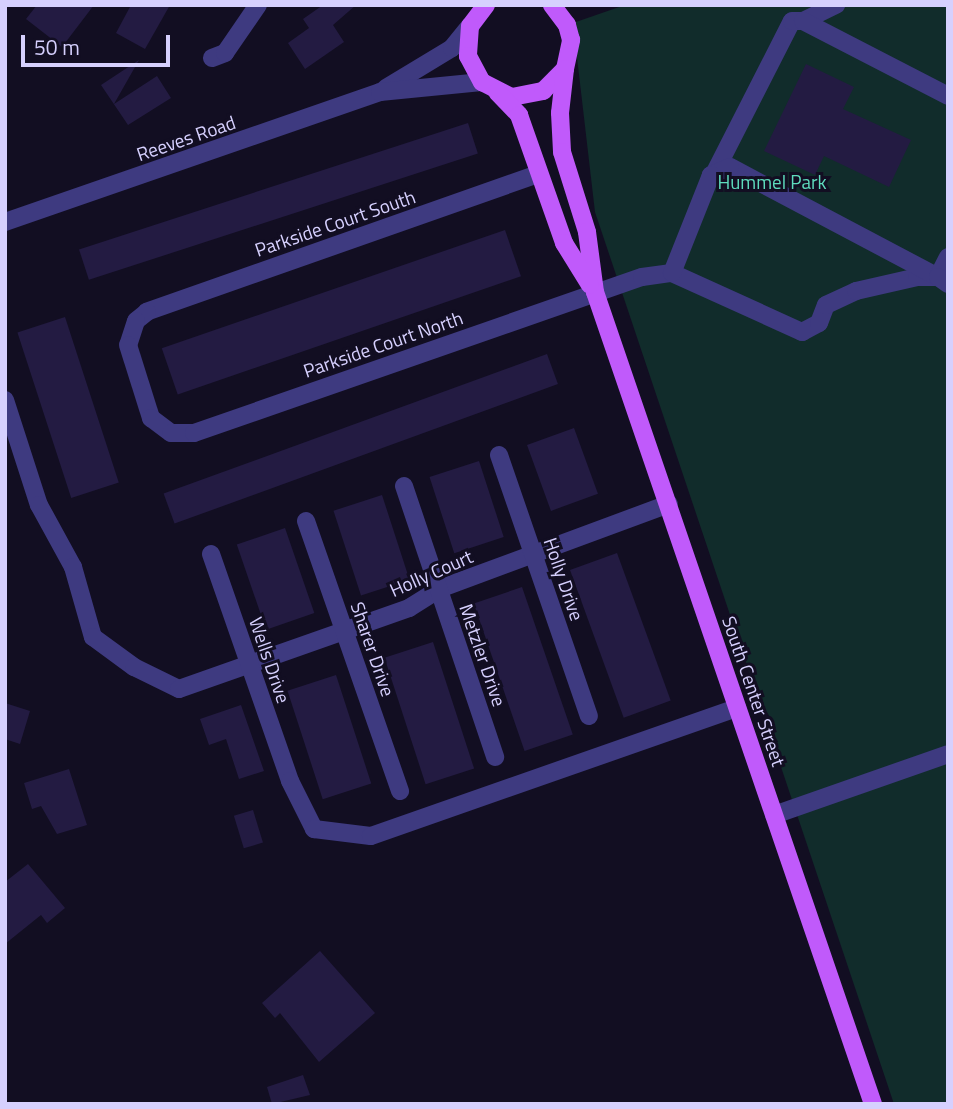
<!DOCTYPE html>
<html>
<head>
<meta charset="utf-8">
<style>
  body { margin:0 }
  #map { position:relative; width:953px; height:1109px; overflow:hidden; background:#120e22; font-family:"Titillium Web",sans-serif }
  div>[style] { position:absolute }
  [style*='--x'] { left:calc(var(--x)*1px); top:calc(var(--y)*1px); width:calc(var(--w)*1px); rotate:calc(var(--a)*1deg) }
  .green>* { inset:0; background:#112c2b }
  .building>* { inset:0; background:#231b42; transform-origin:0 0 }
  .minor>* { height:18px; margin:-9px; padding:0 9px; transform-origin:9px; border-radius:9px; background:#3e3a80 }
  .major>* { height:18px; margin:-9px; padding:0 9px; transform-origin:9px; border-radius:9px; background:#c05afb }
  span { translate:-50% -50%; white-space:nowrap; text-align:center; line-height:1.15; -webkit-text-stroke:6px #120e22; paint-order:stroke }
  .street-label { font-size:19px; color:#d6d0fe }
  .park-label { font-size:19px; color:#5edcbd }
  .frame { position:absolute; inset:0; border:7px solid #d6d0fe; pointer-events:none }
  .scale { position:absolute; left:21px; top:35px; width:149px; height:32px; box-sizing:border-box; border:4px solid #d6d0fe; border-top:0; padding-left:9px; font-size:21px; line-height:24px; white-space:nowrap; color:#d6d0fe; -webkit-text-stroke:5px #120e22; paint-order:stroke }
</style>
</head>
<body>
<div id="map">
  <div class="green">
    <i style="clip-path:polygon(625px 5px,948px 5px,948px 1104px,894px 1104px,595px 212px,573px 23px)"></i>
  </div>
  <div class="building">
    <i style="clip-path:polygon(37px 5px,94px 5px,62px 47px,26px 19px)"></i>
    <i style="clip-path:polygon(131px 5px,170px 5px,145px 49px,116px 33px)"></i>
    <i style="clip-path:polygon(323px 5px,356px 5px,333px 25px,344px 42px,305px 69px,288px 43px,309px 28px,303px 19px)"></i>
    <i style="clip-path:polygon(139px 60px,114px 104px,157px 76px,171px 98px,128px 125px,101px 85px)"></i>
    <i style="clip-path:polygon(806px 64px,854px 87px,843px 109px,911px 140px,889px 187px,824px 156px,815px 175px,764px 151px)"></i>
    <i style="left:468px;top:123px;width:32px;height:409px;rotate:72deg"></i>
    <i style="left:505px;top:230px;width:49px;height:363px;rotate:71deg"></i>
    <i style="left:65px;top:317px;width:174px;height:50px;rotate:72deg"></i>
    <i style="left:547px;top:354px;width:32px;height:408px;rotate:70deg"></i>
    <i style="left:574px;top:428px;width:70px;height:50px;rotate:70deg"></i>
    <i style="left:479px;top:461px;width:80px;height:52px;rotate:72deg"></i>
    <i style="left:382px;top:495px;width:89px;height:51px;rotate:72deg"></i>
    <i style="left:285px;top:528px;width:90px;height:51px;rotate:71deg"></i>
    <i style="left:617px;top:553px;width:157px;height:50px;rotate:70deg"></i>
    <i style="left:522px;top:587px;width:156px;height:51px;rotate:71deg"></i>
    <i style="left:433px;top:642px;width:133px;height:51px;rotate:72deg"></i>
    <i style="left:336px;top:675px;width:114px;height:51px;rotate:72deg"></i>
    <i style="clip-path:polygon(5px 703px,30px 711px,20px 744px,5px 739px)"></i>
    <i style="clip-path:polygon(241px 705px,264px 771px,239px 779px,226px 739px,209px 745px,200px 719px)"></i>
    <i style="clip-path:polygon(69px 769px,87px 825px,57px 834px,41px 806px,32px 809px,24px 783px)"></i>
    <i style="left:253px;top:810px;width:34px;height:20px;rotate:73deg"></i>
    <i style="clip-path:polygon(28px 864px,65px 908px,47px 923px,41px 915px,5px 944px,5px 882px)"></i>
    <i style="clip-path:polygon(320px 951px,375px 1013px,319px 1062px,280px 1013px,275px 1018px,262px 1003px)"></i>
    <i style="clip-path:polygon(303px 1075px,310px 1095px,272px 1104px,267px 1087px)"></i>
  </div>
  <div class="minor">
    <i style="--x:803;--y:21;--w:37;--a:-26"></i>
    <i style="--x:212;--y:58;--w:14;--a:-21"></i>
    <i style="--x:225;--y:53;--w:58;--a:-55.5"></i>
    <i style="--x:386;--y:88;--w:77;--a:-31.2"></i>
    <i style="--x:452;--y:48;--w:28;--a:-51"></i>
    <i style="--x:716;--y:170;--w:167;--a:-63"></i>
    <i style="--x:792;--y:21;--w:11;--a:0"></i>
    <i style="--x:803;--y:21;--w:163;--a:27.3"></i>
    <i style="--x:538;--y:174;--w:415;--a:160.6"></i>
    <i style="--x:147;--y:312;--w:14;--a:141"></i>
    <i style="--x:136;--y:321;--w:25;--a:108"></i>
    <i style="--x:128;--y:345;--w:77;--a:72.5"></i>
    <i style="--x:151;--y:418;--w:25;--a:37"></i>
    <i style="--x:171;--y:433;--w:23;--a:0"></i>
    <i style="--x:194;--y:433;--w:474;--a:-19.2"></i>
    <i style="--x:642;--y:277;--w:30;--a:-8"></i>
    <i style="--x:672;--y:273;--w:143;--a:24.4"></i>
    <i style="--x:802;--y:332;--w:19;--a:-28"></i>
    <i style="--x:819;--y:323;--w:19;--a:-69"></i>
    <i style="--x:826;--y:305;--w:33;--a:-25"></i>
    <i style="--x:856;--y:291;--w:63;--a:-12.9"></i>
    <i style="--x:917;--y:277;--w:21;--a:0"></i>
    <i style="--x:938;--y:277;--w:235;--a:-152.1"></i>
    <i style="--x:730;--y:167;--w:21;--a:157"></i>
    <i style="--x:711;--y:175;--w:105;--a:111.7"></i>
    <i style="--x:5;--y:222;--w:397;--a:-19.1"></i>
    <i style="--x:380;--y:92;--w:102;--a:-5.6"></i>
    <i style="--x:948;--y:257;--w:22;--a:117"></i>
    <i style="--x:938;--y:277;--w:12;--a:35"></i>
    <i style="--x:5;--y:400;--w:110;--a:72.1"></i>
    <i style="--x:39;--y:505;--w:71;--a:61.3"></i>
    <i style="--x:73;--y:567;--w:73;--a:74.1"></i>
    <i style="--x:93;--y:637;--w:51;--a:36.2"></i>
    <i style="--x:134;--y:667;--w:50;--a:26.1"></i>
    <i style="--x:179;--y:689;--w:244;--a:-19.4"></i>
    <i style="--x:409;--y:608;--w:36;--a:-32"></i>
    <i style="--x:439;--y:589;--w:245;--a:-20.3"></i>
    <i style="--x:499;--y:455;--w:276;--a:71"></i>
    <i style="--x:404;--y:486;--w:286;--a:71.4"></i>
    <i style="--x:306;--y:521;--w:286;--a:70.8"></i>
    <i style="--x:211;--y:554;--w:240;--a:70.8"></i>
    <i style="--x:290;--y:781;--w:54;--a:63.4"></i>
    <i style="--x:314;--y:829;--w:57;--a:7"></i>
    <i style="--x:371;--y:836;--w:388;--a:-19.3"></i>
    <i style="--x:774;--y:815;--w:184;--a:-19.3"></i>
  </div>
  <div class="major">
    <i style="--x:486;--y:5;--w:26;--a:127"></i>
    <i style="--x:470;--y:26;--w:30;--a:94"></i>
    <i style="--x:468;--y:56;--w:30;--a:62"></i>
    <i style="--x:482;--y:82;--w:34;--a:27"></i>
    <i style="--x:512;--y:97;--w:32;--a:-11"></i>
    <i style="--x:543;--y:91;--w:31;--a:-45"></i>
    <i style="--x:565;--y:69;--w:30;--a:-78"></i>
    <i style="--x:571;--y:40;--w:16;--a:-105"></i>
    <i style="--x:567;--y:25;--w:25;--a:-127"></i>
    <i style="--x:565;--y:69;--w:44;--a:96.5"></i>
    <i style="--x:560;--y:113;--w:39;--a:87"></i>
    <i style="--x:562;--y:152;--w:84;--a:72.6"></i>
    <i style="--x:587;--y:232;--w:61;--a:82.4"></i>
    <i style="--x:595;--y:292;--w:858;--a:71.1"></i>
    <i style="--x:497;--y:92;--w:32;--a:46"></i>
    <i style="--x:519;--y:115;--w:136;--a:70.6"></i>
    <i style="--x:564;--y:243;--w:49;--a:58.2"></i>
  </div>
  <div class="street-label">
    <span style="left:186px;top:138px;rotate:-19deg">Reeves Road</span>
    <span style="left:335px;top:223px;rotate:-19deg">Parkside Court South</span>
    <span style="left:383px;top:344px;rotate:-19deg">Parkside Court North</span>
    <span style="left:431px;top:573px;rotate:-24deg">Holly Court</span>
    <span style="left:564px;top:579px;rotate:71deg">Holly Drive</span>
    <span style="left:373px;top:649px;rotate:71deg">Sharer Drive</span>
    <span style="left:483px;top:655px;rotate:71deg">Metzler Drive</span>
    <span style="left:270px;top:660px;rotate:71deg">Wells Drive</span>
    <span style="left:754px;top:691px;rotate:71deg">South Center Street</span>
  </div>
  <div class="park-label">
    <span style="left:772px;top:182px">Hummel Park</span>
  </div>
  <div class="frame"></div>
  <div class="scale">50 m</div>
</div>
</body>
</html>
